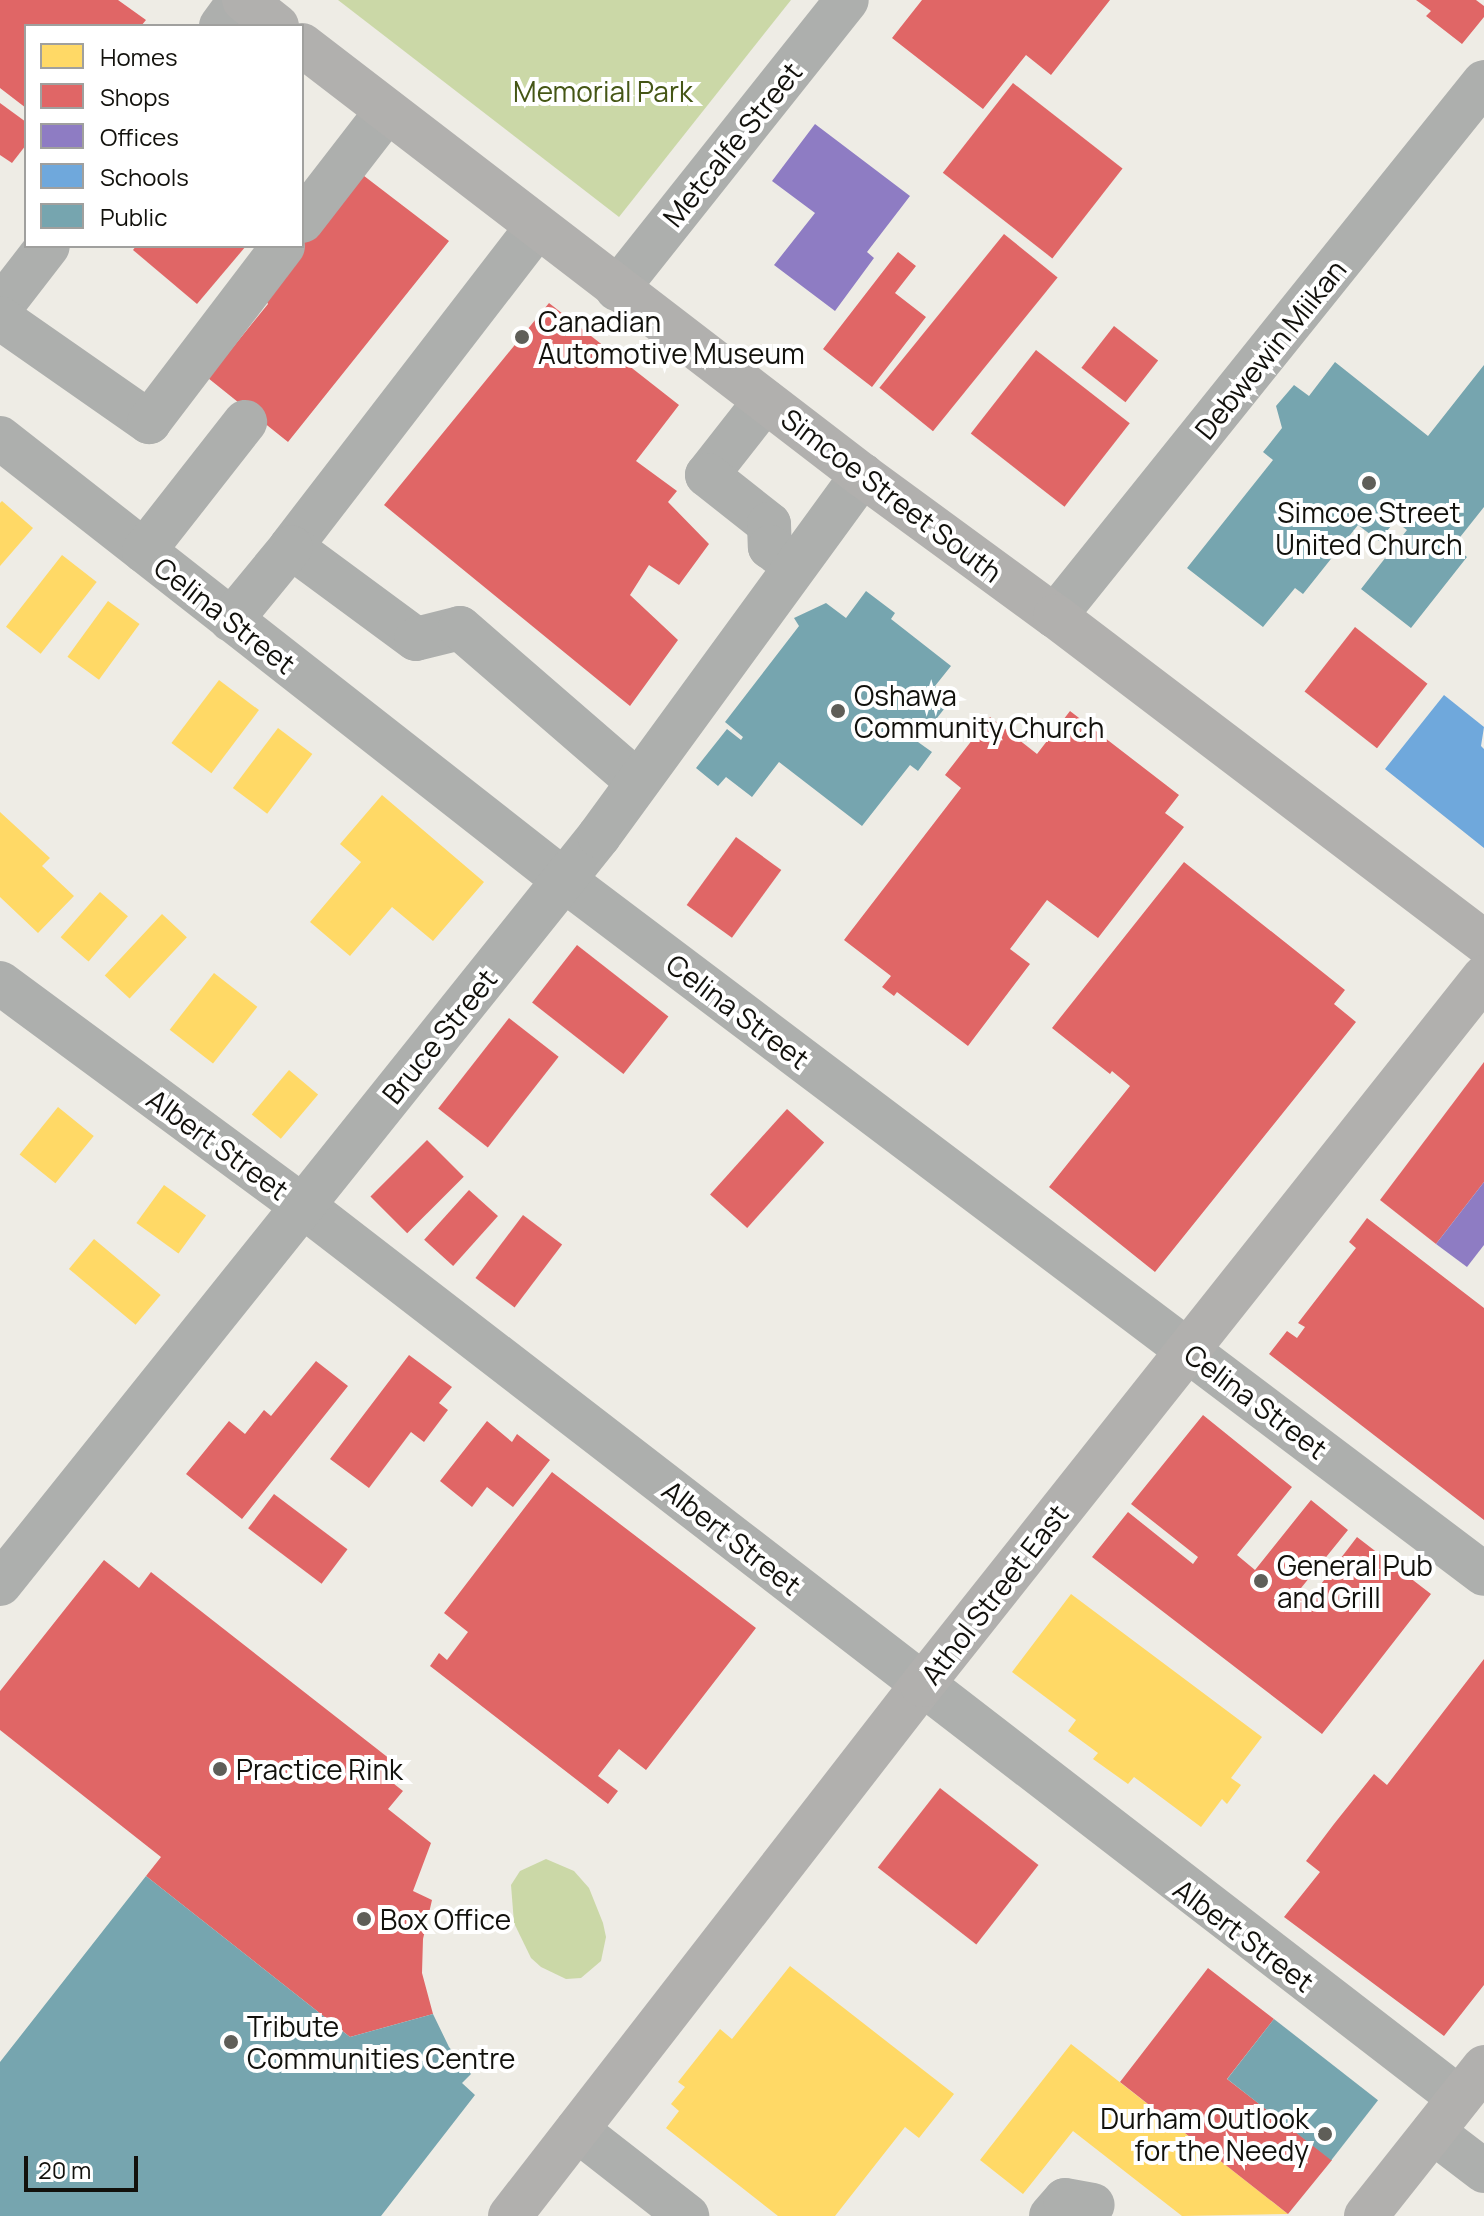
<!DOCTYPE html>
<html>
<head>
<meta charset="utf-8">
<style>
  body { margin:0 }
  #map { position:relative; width:1484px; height:2216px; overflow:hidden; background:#eeece5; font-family:Manrope,sans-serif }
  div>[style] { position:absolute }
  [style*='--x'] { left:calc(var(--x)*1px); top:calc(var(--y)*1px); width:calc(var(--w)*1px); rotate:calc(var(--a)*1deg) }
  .green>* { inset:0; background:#cbd8a7 }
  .homes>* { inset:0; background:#ffd966; transform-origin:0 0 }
  .shops>* { inset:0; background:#e06666; transform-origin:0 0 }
  .offices>* { inset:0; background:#8e7cc3 }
  .schools>* { inset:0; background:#6fa8dc }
  .public>* { inset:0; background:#76a5af; transform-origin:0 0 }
  .minor>* { height:44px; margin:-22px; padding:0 22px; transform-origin:22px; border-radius:22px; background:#adafad }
  .major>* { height:44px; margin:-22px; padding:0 22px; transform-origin:22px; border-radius:22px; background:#b1b0ae }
  .dots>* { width:22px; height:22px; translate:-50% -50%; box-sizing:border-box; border:4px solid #fff; border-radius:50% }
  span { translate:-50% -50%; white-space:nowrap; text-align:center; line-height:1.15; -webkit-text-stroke:8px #fff; paint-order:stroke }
  .park-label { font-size:28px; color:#455616 }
  .street-label { font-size:28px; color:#12110c }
  .poi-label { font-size:28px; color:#12110c }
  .left { translate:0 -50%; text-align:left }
  .right { translate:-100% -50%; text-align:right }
  .legend { position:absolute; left:24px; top:24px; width:280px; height:224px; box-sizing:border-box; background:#fff; border:2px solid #a0a09e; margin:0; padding:10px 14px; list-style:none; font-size:24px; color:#12110c }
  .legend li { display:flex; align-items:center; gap:16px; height:40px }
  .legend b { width:40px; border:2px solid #a0a09e }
  .scale { position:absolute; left:24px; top:2156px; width:114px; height:36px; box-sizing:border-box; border:4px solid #12110c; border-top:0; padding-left:10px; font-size:24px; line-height:28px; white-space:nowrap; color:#12110c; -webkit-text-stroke:6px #fff; paint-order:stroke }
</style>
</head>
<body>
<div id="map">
  <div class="green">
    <i style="clip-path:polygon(338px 0,791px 0,619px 217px)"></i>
    <i style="clip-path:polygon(546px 1859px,574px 1871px,589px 1888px,603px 1923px,606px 1937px,601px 1961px,581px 1978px,566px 1979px,541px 1967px,531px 1958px,514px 1923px,511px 1885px,520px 1871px)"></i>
  </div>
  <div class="homes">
    <i style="clip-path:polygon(2px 501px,33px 528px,0 566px,0 503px)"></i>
    <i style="left:62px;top:555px;width:44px;height:91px;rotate:38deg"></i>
    <i style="left:108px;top:601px;width:39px;height:69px;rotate:36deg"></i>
    <i style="left:219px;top:680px;width:50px;height:79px;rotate:37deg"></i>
    <i style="left:278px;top:728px;width:43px;height:75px;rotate:37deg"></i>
    <i style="clip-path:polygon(382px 795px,484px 882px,433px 941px,392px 907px,350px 956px,310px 922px,361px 862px,340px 844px)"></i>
    <i style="clip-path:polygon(0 812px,50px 858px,42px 866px,74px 896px,38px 933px,0 897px)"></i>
    <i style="left:100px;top:892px;width:37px;height:60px;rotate:41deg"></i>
    <i style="left:162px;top:914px;width:34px;height:84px;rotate:43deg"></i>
    <i style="left:214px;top:973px;width:55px;height:72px;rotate:38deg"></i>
    <i style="left:289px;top:1070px;width:38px;height:58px;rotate:40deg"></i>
    <i style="left:58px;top:1107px;width:46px;height:61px;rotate:39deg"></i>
    <i style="left:164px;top:1185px;width:52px;height:47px;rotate:36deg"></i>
    <i style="left:94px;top:1239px;width:87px;height:39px;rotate:40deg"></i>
    <i style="clip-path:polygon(1071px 1594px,1262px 1737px,1231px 1778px,1241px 1785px,1227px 1804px,1222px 1799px,1201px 1827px,1134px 1777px,1128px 1784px,1093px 1759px,1098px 1753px,1068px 1731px,1076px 1720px,1012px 1672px)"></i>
    <i style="clip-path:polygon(790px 1966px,954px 2094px,919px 2138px,905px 2127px,835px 2216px,778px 2216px,666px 2128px,679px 2111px,671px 2104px,685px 2087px,678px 2082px,720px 2029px,732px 2039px)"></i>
    <i style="clip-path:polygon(1071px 2044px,1186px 2134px,1288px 2214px,1182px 2216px,1073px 2131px,1023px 2194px,980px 2160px)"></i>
  </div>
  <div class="shops">
    <i style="clip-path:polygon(0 0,118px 0,146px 20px,141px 26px,26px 26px,26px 108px,0 88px)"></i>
    <i style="clip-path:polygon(922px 0,1110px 0,1051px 75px,1026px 55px,983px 109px,892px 38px)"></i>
    <i style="clip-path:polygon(1416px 0,1476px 0,1484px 6px,1484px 17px,1462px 44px,1426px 16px,1431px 11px)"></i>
    <i style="left:1013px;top:83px;width:139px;height:114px;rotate:38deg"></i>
    <i style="clip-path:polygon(0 103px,26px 122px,26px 145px,12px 163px,0 155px)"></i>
    <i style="clip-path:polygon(355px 169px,449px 241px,288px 442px,208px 378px,268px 304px,261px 290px)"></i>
    <i style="left:1004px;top:234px;width:69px;height:198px;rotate:39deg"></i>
    <i style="clip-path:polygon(136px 246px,246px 246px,197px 304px,133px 250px)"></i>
    <i style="clip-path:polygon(898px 252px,916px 266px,895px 293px,926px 317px,872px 387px,823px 349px)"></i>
    <i style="clip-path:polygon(549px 303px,679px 405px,636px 461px,677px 491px,668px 502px,709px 544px,679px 585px,649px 565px,630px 595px,678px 640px,630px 706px,384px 505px)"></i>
    <i style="left:1114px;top:326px;width:56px;height:53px;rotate:38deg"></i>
    <i style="left:1036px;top:350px;width:119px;height:106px;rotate:38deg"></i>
    <i style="left:1355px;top:627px;width:92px;height:82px;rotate:38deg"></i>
    <i style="clip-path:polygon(1070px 711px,1179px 795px,1165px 813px,1184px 827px,1098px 938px,1047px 900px,1010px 949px,1030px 964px,968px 1046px,897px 992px,894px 996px,882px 987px,891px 976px,844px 940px,961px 788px,945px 775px,990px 717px,1037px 754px)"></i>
    <i style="left:736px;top:837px;width:56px;height:84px;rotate:36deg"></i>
    <i style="clip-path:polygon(1184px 862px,1345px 990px,1334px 1004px,1356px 1022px,1155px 1272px,1049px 1187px,1130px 1086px,1112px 1071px,1110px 1074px,1052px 1028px)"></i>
    <i style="left:577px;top:945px;width:116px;height:73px;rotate:38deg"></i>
    <i style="left:509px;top:1018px;width:63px;height:115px;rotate:38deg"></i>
    <i style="clip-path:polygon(1484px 1062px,1484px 1182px,1436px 1244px,1380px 1200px)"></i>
    <i style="left:787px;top:1109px;width:50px;height:115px;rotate:42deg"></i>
    <i style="left:427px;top:1140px;width:52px;height:80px;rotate:45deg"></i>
    <i style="left:469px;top:1190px;width:39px;height:67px;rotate:42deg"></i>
    <i style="left:523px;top:1215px;width:49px;height:79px;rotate:37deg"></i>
    <i style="clip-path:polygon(1367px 1218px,1484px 1308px,1484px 1520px,1269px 1354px,1287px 1331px,1297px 1338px,1305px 1327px,1298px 1323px,1356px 1248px,1349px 1242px)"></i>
    <i style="clip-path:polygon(409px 1355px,452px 1387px,439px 1403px,448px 1410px,424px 1442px,411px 1432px,369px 1488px,330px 1459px)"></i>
    <i style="clip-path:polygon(316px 1361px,348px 1386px,242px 1519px,186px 1474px,229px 1421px,245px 1434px,264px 1410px,271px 1416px)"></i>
    <i style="clip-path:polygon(1203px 1415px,1292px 1487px,1237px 1555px,1255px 1570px,1311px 1500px,1348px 1530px,1297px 1593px,1308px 1601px,1357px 1537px,1431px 1594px,1322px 1734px,1092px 1557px,1128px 1512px,1193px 1564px,1198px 1557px,1131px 1504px)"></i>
    <i style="clip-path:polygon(487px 1421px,512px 1442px,517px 1434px,550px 1460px,513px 1507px,487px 1487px,472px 1507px,440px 1481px)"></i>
    <i style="clip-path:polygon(552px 1472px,756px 1628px,646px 1770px,619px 1749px,598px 1776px,618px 1791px,608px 1804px,430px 1666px,439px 1653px,447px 1660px,468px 1632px,444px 1613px)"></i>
    <i style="left:274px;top:1494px;width:92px;height:43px;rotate:37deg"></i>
    <i style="clip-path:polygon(104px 1560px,139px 1588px,151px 1572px,395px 1763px,384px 1776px,403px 1791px,388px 1809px,431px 1843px,413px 1891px,432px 1900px,423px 1939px,422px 1973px,433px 2014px,350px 2037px,146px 1876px,161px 1857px,0 1730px,0 1691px)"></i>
    <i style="clip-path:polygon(1484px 1659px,1484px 1985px,1444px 2036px,1284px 1917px,1320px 1872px,1306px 1861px,1334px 1824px,1374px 1774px,1387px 1785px)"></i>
    <i style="left:940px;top:1788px;width:125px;height:101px;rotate:38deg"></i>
    <i style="clip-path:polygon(1208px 1968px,1274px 2019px,1227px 2079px,1332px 2160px,1288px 2214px,1120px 2082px)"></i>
  </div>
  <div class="offices">
    <i style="clip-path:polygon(815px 124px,910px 196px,867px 252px,874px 258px,835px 311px,774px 265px,815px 213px,772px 181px)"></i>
    <i style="clip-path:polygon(1484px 1182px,1484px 1245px,1467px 1267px,1436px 1244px)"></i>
  </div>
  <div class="schools">
    <i style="clip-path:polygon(1444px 695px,1484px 727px,1481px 746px,1484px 749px,1484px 848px,1385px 769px)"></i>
  </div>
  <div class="public">
    <i style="clip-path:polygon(1335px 362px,1428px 436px,1484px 365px,1484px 507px,1453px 546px,1467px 557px,1411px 628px,1361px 589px,1407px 530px,1395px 521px,1379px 541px,1358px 525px,1303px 594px,1295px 588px,1263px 627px,1187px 568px,1273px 460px,1263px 452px,1282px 428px,1276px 406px,1294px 385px,1309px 396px)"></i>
    <i style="clip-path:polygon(866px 591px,895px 613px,891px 619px,951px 666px,935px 686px,952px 699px,918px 742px,932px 752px,918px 771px,910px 765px,862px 826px,779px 762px,752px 797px,726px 777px,718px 786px,696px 768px,727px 729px,741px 740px,743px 737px,725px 722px,799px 626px,794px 618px,826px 603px,846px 618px)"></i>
    <i style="clip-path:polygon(146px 1876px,350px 2037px,433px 2014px,449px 2047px,471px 2074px,462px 2083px,475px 2095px,381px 2216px,0 2216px,0 2062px)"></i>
    <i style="left:1274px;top:2019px;width:132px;height:76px;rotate:38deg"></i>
  </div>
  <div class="minor">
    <i style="--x:221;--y:26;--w:32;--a:-54"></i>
    <i style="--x:302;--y:221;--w:139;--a:-52.3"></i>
    <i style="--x:537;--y:227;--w:404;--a:127.6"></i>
    <i style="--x:291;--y:547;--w:155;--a:36.4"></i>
    <i style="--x:416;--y:639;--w:45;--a:-14"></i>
    <i style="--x:460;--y:628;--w:235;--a:40.9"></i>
    <i style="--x:617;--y:289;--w:369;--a:-51.5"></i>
    <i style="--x:0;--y:308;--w:78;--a:-52.3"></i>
    <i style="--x:0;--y:318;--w:182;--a:34.9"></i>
    <i style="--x:149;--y:422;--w:221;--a:-52.7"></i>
    <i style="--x:765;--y:401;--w:94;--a:128.1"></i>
    <i style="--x:707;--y:475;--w:79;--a:38.3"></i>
    <i style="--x:769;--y:524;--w:23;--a:88"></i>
    <i style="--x:770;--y:547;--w:31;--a:36"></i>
    <i style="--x:0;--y:438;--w:717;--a:38.09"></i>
    <i style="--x:564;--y:880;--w:1152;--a:37.03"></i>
    <i style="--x:144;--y:551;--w:164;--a:-51.9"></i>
    <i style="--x:1055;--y:616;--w:685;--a:-51.22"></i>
    <i style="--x:231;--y:620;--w:94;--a:-50.6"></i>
    <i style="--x:0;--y:983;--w:376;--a:36.4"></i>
    <i style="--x:303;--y:1206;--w:1460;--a:37.65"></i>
    <i style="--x:0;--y:1584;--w:958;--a:-51.31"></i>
    <i style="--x:599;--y:836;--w:447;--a:-53.9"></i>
    <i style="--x:577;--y:2130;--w:140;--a:38"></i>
    <i style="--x:1433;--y:2132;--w:64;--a:37.4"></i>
    <i style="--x:1051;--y:2216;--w:21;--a:-49"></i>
    <i style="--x:1065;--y:2200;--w:28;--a:10"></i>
  </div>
  <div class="major">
    <i style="--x:244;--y:0;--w:42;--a:38.2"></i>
    <i style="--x:302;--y:45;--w:706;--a:37.52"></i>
    <i style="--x:862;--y:475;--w:239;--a:36.2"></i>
    <i style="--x:1055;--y:616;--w:539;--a:37.23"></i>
    <i style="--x:510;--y:2216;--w:672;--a:-52.19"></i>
    <i style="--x:922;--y:1685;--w:904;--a:-51.56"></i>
    <i style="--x:1366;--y:2216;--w:190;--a:-51.6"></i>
  </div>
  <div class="dots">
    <i style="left:522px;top:337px;background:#5f5e58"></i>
    <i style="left:1369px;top:483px;background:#5f5e58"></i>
    <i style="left:838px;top:711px;background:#5f5e58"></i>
    <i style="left:1261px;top:1581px;background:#5f5e58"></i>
    <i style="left:220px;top:1769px;background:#5f5e58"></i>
    <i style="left:364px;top:1919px;background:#5f5e58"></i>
    <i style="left:231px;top:2042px;background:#5f5e58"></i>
    <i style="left:1325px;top:2134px;background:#5f5e58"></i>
  </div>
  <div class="park-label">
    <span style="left:603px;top:91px">Memorial Park</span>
  </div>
  <div class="street-label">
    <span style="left:732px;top:144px;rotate:-51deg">Metcalfe Street</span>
    <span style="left:1270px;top:349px;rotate:-51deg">Debwewin Miikan</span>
    <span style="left:892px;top:495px;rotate:37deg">Simcoe Street South</span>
    <span style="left:225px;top:615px;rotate:38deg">Celina Street</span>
    <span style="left:738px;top:1011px;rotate:37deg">Celina Street</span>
    <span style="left:439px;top:1036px;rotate:-51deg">Bruce Street</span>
    <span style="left:218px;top:1144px;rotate:36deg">Albert Street</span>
    <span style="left:1256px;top:1401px;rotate:37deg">Celina Street</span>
    <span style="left:732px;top:1537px;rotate:38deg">Albert Street</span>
    <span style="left:994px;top:1594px;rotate:-52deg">Athol Street East</span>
    <span style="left:1244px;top:1935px;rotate:37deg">Albert Street</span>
  </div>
  <div class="poi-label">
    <span class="left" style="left:538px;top:337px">Canadian<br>Automotive Museum</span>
    <span style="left:1369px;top:528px">Simcoe Street<br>United Church</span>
    <span class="left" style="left:854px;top:711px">Oshawa<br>Community Church</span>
    <span class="left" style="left:1277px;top:1581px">General Pub<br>and Grill</span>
    <span class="left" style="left:236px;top:1769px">Practice Rink</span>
    <span class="left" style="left:380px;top:1919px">Box Office</span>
    <span class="left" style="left:247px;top:2042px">Tribute<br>Communities Centre</span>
    <span class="right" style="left:1309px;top:2134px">Durham Outlook<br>for the Needy</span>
  </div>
  <ul class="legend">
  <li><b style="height:22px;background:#ffd966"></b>Homes</li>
  <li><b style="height:22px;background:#e06666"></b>Shops</li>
  <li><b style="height:22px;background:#8e7cc3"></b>Offices</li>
  <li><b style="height:22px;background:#6fa8dc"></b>Schools</li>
  <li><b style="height:22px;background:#76a5af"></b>Public</li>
  </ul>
  <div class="scale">20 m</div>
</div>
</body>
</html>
